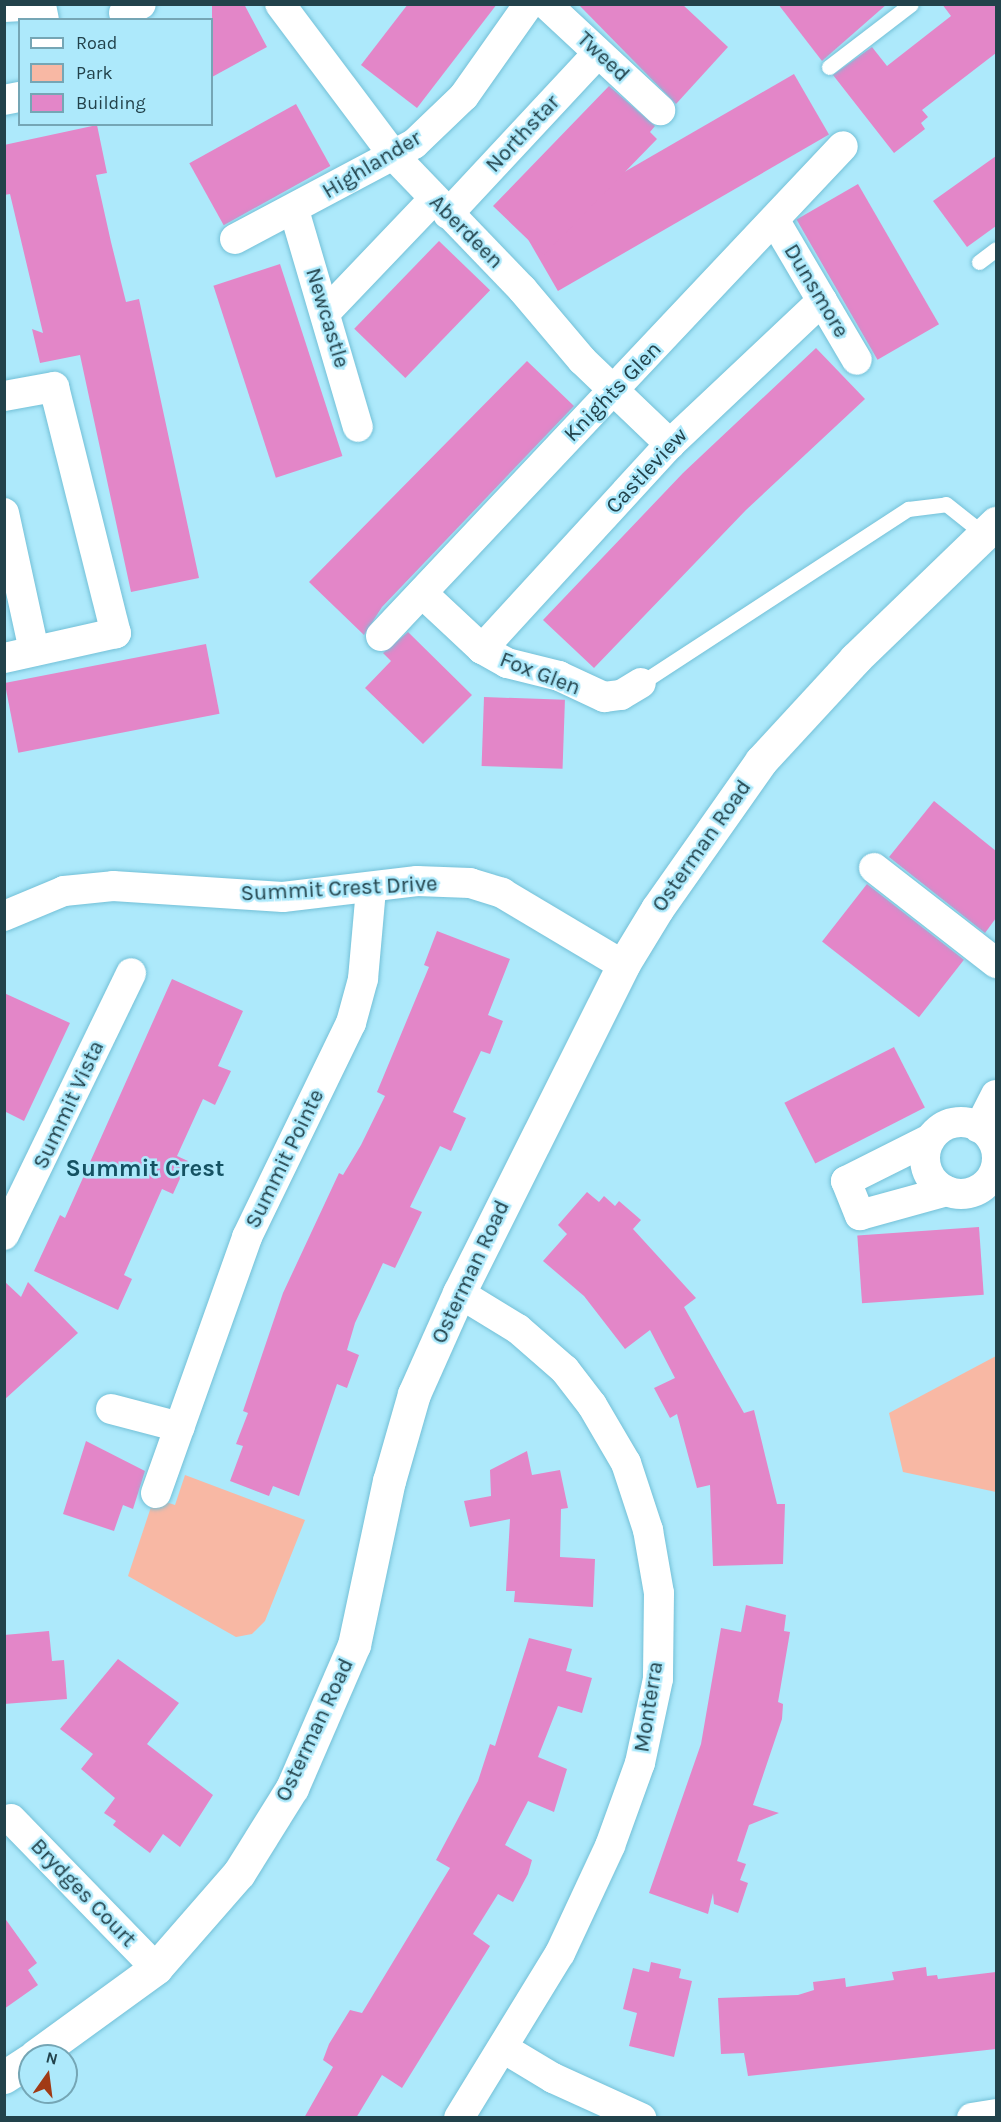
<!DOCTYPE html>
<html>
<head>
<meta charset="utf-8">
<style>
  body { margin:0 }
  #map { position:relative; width:1001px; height:2122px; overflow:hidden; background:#ade9fb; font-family:Karla,sans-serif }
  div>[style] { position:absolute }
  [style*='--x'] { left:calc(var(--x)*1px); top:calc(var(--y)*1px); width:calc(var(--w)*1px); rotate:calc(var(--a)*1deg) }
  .green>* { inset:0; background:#f8b8a4 }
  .building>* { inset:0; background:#e386c8; transform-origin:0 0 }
  .roads { filter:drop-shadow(0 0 2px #73c0d7) drop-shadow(0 0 2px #73c0d7) }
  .lane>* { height:15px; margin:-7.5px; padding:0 7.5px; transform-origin:7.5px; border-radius:7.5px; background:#fff }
  .street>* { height:30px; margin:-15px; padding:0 15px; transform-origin:15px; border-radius:15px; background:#fff }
  .street>.ring { margin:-15px; padding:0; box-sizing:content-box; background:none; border:30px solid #fff; border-radius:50% }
  .secondary>* { height:33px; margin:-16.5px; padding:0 16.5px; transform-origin:16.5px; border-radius:16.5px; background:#fff }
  span { translate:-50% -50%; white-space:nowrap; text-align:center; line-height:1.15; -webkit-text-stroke:5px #ade9fb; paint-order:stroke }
  .street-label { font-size:22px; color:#22424b }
  .neighbourhood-label { font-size:24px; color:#145262; font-weight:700 }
  .frame { position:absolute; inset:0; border:6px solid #22424b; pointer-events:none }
  .legend { position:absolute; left:18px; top:18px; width:195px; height:108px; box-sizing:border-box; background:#ade9fb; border:2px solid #75a6b5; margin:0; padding:8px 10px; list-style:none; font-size:18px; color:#22424b }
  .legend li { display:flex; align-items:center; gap:12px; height:30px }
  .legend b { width:30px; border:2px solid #75a6b5 }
  .north { position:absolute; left:18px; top:2044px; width:60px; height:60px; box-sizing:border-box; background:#ade9fb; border:2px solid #75a6b5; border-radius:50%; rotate:14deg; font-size:16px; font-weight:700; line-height:24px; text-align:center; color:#22424b }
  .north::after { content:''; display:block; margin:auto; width:21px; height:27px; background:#a13a15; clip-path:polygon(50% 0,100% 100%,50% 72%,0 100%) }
</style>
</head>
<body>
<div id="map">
  <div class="green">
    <i style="clip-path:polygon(996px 1356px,996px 1492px,903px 1472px,889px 1413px)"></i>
    <i style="clip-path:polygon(185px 1475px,305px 1520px,265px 1621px,252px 1634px,236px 1637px,128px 1576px,154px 1498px,175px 1505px)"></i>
  </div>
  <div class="building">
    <i style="clip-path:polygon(212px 4px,244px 4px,267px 47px,212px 77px)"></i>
    <i style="clip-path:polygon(408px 4px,497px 4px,417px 108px,361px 65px)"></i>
    <i style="clip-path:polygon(578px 4px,682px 4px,728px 47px,676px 104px)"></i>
    <i style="clip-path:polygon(778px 4px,887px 4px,822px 61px)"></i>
    <i style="clip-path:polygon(942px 4px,996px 4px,996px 53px,922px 110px,928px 117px,921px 123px,925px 129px,894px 153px,833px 75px,872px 47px,887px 66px,951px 16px)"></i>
    <i style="left:794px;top:74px;width:70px;height:313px;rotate:60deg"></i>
    <i style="clip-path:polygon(609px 86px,655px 126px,650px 132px,657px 139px,544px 255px,493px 206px)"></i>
    <i style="left:296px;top:104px;width:71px;height:122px;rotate:61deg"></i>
    <i style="clip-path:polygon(97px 125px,107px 173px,96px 175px,111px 242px,126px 302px,139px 299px,199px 578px,131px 592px,80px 355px,40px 363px,32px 329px,43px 333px,10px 194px,4px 195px,4px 145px)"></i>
    <i style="clip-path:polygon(996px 156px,996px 226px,967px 247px,933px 201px)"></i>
    <i style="left:858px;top:184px;width:162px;height:71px;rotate:60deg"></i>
    <i style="left:439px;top:241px;width:71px;height:122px;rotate:44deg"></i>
    <i style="left:280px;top:264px;width:202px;height:70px;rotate:72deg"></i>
    <i style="clip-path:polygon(816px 348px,865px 399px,746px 510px,594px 668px,543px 620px,683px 473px)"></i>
    <i style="clip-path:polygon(527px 361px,574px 406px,382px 607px,364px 635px,309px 582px)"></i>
    <i style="clip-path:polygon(408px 632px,472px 695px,423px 744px,365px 688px,391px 661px,383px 653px)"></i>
    <i style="left:206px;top:644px;width:71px;height:205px;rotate:79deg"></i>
    <i style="left:484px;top:697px;width:81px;height:69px;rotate:2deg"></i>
    <i style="clip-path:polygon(934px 801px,996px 851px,996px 918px,985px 933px,889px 857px)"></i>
    <i style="left:867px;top:884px;width:123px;height:73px;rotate:38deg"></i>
    <i style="clip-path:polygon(437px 931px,510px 959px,488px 1015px,503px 1021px,490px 1054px,481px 1051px,453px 1112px,466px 1118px,451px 1151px,440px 1146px,410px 1207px,422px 1212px,395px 1268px,383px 1263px,355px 1323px,347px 1350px,359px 1355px,347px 1388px,337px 1384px,299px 1496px,273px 1486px,269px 1496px,230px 1481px,243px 1446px,236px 1444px,248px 1413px,243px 1411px,283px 1293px,339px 1173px,343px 1175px,361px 1145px,385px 1096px,377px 1092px,429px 967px,424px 965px)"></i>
    <i style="clip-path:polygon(172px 979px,243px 1011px,218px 1066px,231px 1071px,215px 1105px,203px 1099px,177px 1156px,188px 1161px,173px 1194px,162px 1189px,124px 1275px,132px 1279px,118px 1310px,34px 1271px,60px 1215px,65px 1218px)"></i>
    <i style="clip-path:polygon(4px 993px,70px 1023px,24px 1121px,4px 1111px)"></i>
    <i style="left:894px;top:1047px;width:68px;height:123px;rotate:63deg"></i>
    <i style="clip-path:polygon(587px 1192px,599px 1202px,604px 1196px,615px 1206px,619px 1201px,641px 1220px,633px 1229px,696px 1298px,684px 1307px,744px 1413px,754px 1410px,777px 1504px,785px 1504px,783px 1564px,713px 1566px,710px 1485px,697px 1488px,677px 1414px,670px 1418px,654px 1388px,675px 1378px,650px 1330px,625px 1349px,584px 1296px,543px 1261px,567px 1234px,558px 1225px)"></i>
    <i style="left:979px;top:1227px;width:68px;height:122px;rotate:86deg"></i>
    <i style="clip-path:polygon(4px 1281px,21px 1297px,28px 1282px,78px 1333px,4px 1400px)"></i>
    <i style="clip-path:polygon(86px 1441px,145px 1471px,133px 1509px,123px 1505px,114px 1531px,63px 1514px)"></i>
    <i style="clip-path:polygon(527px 1451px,532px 1475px,560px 1470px,568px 1508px,561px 1509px,560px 1557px,595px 1559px,593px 1607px,514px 1602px,515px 1591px,506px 1591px,510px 1519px,470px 1527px,464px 1501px,491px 1496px,490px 1470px)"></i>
    <i style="clip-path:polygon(746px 1605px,786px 1615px,784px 1631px,790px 1632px,778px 1702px,783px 1704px,782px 1719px,753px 1805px,779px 1813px,749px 1825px,737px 1861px,746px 1864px,740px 1880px,748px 1883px,738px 1913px,714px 1904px,713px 1893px,708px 1914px,649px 1893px,701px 1744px,721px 1628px,741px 1632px)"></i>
    <i style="clip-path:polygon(49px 1631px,52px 1661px,64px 1660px,67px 1699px,4px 1704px,4px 1635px)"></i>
    <i style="clip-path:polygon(529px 1638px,572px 1649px,566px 1671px,592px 1678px,582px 1713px,558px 1706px,538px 1757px,567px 1769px,554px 1812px,528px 1801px,505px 1845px,532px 1860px,528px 1874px,513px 1902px,498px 1894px,473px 1934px,490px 1946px,402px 2088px,382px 2075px,356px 2118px,304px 2118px,333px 2067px,323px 2060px,329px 2044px,350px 2010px,362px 2013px,450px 1868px,436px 1860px,478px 1781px,490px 1744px,495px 1746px)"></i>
    <i style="clip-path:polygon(118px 1659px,179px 1703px,147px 1744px,213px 1795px,180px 1847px,163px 1834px,150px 1853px,113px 1825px,116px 1821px,104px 1813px,115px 1798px,81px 1769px,93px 1754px,60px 1729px)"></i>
    <i style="clip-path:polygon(4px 1917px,37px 1963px,28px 1970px,38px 1985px,4px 2009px)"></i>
    <i style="clip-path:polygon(651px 1962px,681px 1969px,679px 1978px,692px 1981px,674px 2057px,629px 2046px,637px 2013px,623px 2009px,633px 1968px,649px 1972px)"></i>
    <i style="clip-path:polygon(926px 1967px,927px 1976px,937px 1975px,938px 1979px,996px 1972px,996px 2049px,748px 2076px,744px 2053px,721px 2054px,718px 1998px,798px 1995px,814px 1990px,813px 1982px,845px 1978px,846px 1987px,894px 1980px,892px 1972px)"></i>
  </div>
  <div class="roads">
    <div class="lane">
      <i style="--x:829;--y:67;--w:103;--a:-37.5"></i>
      <i style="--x:979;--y:262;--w:21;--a:-37"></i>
      <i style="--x:641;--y:683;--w:319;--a:-33.1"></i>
      <i style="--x:908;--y:509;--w:38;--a:-7"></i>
      <i style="--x:946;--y:504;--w:50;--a:38.5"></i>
    </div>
    <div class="street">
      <i style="--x:280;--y:4;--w:190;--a:53.1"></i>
      <i style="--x:394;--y:156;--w:185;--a:46.1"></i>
      <i style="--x:522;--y:289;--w:93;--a:49.8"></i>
      <i style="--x:582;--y:360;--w:122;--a:43.7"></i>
      <i style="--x:546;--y:4;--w:156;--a:42.9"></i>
      <i style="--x:4;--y:7;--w:37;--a:-3"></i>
      <i style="--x:41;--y:5;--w:15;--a:79"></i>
      <i style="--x:124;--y:13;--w:19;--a:-28"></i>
      <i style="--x:4;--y:100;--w:16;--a:-11"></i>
      <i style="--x:294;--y:210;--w:226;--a:73.6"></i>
      <i style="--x:448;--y:214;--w:220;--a:-47"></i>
      <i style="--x:775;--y:221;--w:161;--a:59.5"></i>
      <i style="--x:235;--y:239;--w:203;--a:-28"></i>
      <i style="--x:414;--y:144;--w:69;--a:-43.8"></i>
      <i style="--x:464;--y:96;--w:113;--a:-54.8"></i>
      <i style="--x:326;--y:312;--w:156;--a:-46.3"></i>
      <i style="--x:4;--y:396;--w:51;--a:-10.2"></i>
      <i style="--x:54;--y:387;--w:254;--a:75.9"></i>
      <i style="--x:116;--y:633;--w:115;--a:167.4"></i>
      <i style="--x:4;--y:513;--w:141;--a:77.7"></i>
      <i style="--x:422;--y:593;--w:82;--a:43"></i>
      <i style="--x:482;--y:649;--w:29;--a:29"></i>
      <i style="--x:507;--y:663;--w:54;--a:14"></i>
      <i style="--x:559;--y:676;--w:50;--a:25"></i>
      <i style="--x:604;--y:697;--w:17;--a:-7"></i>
      <i style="--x:621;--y:695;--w:23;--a:-31"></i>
      <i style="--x:381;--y:636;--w:673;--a:-46.68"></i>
      <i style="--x:482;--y:649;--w:278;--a:-47.5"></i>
      <i style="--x:670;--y:444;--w:209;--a:-43.3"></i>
      <i style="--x:874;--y:868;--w:155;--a:37.9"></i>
      <i style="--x:4;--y:916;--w:65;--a:-22.6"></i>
      <i style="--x:64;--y:891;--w:49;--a:-5.8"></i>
      <i style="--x:113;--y:886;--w:170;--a:3.7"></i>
      <i style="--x:283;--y:897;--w:135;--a:-6.8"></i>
      <i style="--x:417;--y:881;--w:53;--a:2.2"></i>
      <i style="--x:470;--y:883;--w:34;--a:17"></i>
      <i style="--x:502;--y:893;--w:141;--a:30.8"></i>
      <i class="ring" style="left:925px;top:1122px;width:42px;height:42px"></i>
      <i style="--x:979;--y:1128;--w:37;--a:-63"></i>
      <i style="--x:930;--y:1139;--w:94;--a:153.4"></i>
      <i style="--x:846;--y:1181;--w:37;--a:68"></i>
      <i style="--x:860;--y:1215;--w:90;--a:-15.4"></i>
      <i style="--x:4;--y:1235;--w:291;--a:-64.1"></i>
      <i style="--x:459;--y:1293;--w:69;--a:31.4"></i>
      <i style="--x:518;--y:1329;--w:62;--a:41.1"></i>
      <i style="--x:565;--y:1370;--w:44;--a:52.4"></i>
      <i style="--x:592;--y:1405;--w:67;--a:59.6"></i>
      <i style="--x:626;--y:1463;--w:71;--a:71.8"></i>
      <i style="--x:648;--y:1530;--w:64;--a:80.1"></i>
      <i style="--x:659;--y:1593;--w:86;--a:90.7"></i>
      <i style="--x:658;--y:1679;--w:86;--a:102.1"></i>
      <i style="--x:640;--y:1763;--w:88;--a:109.9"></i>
      <i style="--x:610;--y:1846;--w:118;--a:115"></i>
      <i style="--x:560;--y:1953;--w:193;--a:121.5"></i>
      <i style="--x:111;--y:1409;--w:71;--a:14.6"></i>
      <i style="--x:156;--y:1493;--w:272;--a:-70.4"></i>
      <i style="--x:247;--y:1237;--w:238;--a:-64.1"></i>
      <i style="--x:351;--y:1023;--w:46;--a:-74.7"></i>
      <i style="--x:363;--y:979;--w:90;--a:-84.9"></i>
      <i style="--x:11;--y:1819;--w:208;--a:45.8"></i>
      <i style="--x:503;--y:2048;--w:58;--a:31"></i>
      <i style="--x:553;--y:2078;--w:97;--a:24.4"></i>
      <i style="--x:972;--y:2118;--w:24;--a:-9"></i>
    </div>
    <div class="secondary">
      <i style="--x:35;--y:2056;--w:150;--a:-36"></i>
      <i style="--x:156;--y:1968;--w:126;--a:-48.9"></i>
      <i style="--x:239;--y:1873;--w:100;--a:-58.1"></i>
      <i style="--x:292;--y:1788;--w:156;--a:-66.6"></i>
      <i style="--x:354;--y:1645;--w:168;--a:-78"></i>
      <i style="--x:389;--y:1481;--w:91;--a:-74"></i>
      <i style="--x:414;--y:1394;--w:111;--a:-66"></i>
      <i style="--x:459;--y:1293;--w:367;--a:-63.4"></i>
      <i style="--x:623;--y:965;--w:66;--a:-58.7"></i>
      <i style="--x:657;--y:909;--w:181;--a:-54.9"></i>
      <i style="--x:761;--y:761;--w:139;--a:-47.3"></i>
      <i style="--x:855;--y:659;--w:196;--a:-44"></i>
      <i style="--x:4;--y:2077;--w:31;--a:-33"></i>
    </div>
  </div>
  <div class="street-label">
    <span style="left:603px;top:57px;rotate:43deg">Tweed</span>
    <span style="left:523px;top:134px;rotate:-47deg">Northstar</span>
    <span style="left:372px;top:165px;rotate:-31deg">Highlander</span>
    <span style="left:466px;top:232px;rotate:45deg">Aberdeen</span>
    <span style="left:816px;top:291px;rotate:59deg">Dunsmore</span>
    <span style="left:327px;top:318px;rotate:73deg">Newcastle</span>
    <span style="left:613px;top:392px;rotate:-46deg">Knights Glen</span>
    <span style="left:647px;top:471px;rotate:-47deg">Castleview</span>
    <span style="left:540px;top:674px;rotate:21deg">Fox Glen</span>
    <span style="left:702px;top:846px;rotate:-55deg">Osterman Road</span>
    <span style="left:339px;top:889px;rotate:-3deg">Summit Crest Drive</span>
    <span style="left:69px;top:1105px;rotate:-65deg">Summit Vista</span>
    <span style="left:285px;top:1159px;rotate:-64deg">Summit Pointe</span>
    <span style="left:471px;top:1272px;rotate:-65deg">Osterman Road</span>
    <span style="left:649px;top:1707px;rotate:-81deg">Monterra</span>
    <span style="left:315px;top:1730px;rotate:-65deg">Osterman Road</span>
    <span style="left:83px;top:1893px;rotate:46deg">Brydges Court</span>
  </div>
  <div class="neighbourhood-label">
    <span style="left:145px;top:1169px">Summit Crest</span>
  </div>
  <div class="frame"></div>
  <ul class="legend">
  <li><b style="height:8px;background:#fff"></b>Road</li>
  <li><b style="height:16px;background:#f8b8a4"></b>Park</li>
  <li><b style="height:16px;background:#e386c8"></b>Building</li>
  </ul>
  <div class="north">N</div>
</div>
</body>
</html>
